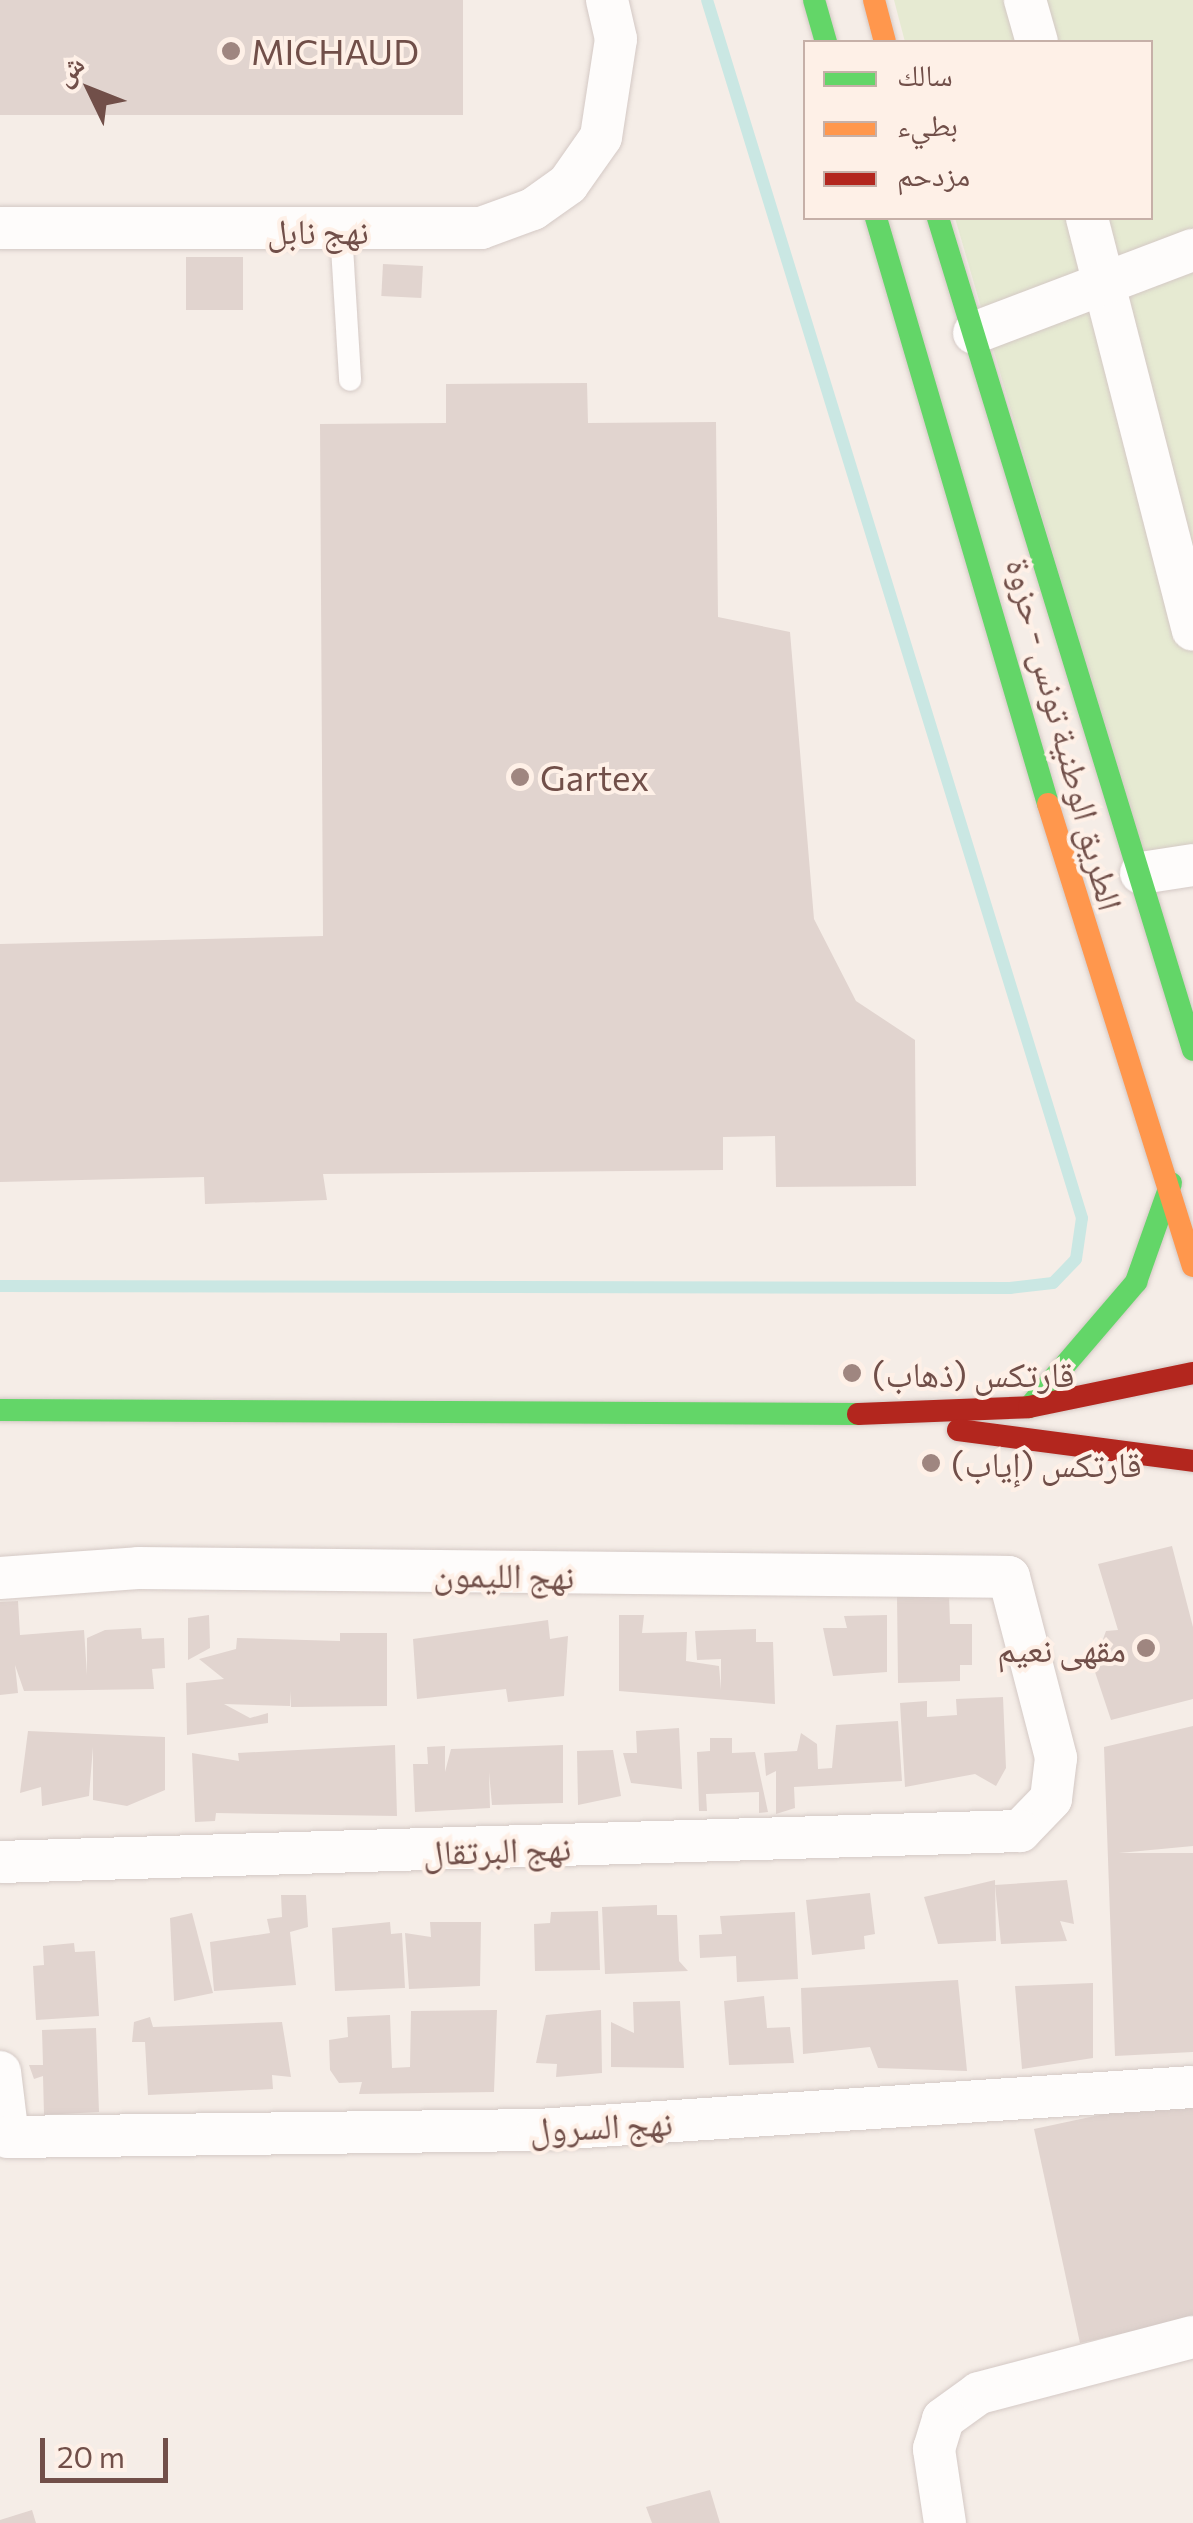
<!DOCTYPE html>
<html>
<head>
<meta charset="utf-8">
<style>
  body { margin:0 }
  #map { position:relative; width:1193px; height:2523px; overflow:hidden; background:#f5ede7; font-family:Commissioner,"Noto Naskh Arabic",sans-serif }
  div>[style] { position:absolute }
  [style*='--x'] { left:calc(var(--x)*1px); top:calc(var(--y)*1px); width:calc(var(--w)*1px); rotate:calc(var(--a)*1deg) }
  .green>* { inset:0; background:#e6ead2 }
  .stream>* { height:12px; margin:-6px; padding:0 6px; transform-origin:6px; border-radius:6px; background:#cae7e3 }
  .building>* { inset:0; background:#e1d4cf; transform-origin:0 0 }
  .roads { filter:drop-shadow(0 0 2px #d4c9c5) drop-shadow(0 0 2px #d4c9c5) }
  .lane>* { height:22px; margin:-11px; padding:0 11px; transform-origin:11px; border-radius:11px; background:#fefcfb }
  .street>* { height:42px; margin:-21px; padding:0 21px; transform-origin:21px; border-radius:21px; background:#fefcfb }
  .fast>* { height:22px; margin:-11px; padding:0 11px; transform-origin:11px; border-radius:11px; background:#63d668 }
  .slow>* { height:22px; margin:-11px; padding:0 11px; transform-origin:11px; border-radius:11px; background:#ff974d }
  .jam>* { height:22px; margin:-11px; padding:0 11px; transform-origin:11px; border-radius:11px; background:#b3261e }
  .dots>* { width:28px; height:28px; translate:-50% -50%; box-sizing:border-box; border:5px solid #fef0e7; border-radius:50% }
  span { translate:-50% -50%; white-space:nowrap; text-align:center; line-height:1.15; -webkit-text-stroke:8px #fef0e7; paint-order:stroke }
  .poi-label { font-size:35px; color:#714f49 }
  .left { translate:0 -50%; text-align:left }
  .right { translate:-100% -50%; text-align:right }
  .street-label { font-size:35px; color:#714f49 }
  .legend { position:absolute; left:803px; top:40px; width:350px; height:180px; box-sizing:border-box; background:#fef0e7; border:2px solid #c6b0a8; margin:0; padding:12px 18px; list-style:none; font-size:30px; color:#714f49 }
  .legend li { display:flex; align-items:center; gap:20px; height:50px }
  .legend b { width:50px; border:2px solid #c6b0a8 }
  .north { position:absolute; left:40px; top:40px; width:100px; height:100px; -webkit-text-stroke:8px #fef0e7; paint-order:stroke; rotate:313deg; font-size:28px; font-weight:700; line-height:40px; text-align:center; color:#714f49 }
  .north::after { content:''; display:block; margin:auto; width:35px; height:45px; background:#714f49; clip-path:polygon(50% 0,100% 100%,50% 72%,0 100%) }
  .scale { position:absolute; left:40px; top:2438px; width:128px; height:45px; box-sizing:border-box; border:5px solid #714f49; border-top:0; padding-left:12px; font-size:30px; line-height:35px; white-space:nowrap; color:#714f49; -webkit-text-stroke:8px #fef0e7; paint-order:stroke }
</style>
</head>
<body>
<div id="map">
  <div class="green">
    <i style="clip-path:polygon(894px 0,1193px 0,1193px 878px,1149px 884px,955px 218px,1150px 218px,1150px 42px,905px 42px)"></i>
  </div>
  <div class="stream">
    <i style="--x:0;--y:1286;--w:1010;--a:0.11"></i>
    <i style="--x:1010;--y:1288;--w:43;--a:-6.6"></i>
    <i style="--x:1053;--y:1283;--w:33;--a:-46"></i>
    <i style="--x:1076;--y:1259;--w:41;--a:-81.7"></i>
    <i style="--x:1082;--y:1218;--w:1274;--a:-107.11"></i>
  </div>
  <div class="building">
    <i style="left:0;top:0;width:463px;height:115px"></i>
    <i style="left:243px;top:257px;width:53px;height:57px;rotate:90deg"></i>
    <i style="left:383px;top:264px;width:40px;height:32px;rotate:3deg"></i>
    <i style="clip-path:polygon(587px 383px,588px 423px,716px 422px,718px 617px,790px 632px,814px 919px,856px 1001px,915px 1040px,916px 1186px,776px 1187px,775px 1136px,723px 1137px,723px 1170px,323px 1174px,327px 1200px,205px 1204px,204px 1177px,0 1182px,0 944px,323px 936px,320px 424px,446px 423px,446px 384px)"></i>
    <i style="clip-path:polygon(1172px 1546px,1193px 1627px,1193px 1699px,1111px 1720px,1093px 1666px,1106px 1631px,1118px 1630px,1098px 1564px)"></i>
    <i style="clip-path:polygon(949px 1595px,950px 1624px,972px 1624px,972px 1665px,960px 1665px,960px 1681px,898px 1683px,897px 1596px)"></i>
    <i style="clip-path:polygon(18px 1601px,20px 1635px,84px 1630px,87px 1675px,87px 1638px,105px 1630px,141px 1628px,142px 1639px,164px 1638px,165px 1668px,152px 1669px,154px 1689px,24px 1691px,15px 1665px,18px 1693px,0 1695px,0 1602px)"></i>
    <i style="clip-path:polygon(209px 1615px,210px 1648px,188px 1660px,188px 1618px)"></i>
    <i style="clip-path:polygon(619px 1615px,644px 1615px,642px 1633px,687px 1632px,686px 1661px,719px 1666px,721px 1690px,721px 1659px,697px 1660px,695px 1631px,756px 1629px,756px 1642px,773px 1642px,775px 1704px,619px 1691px)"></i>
    <i style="clip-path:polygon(887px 1615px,887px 1672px,833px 1676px,823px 1628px,847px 1628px,844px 1616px)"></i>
    <i style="clip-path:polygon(548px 1620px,550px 1639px,568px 1636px,564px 1696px,508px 1702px,506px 1689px,417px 1699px,413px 1639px)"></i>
    <i style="clip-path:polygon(340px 1633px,387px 1633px,387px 1706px,291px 1707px,290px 1691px,290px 1706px,224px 1704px,250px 1718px,268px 1713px,268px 1723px,187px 1735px,186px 1683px,224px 1679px,199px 1659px,236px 1649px,237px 1638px,340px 1641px)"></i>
    <i style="clip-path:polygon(1003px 1697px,1006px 1768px,996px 1786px,975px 1774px,905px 1787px,900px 1703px,927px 1701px,927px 1717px,957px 1715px,956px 1699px)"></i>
    <i style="clip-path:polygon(898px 1721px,902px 1781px,794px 1787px,795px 1808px,776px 1814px,776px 1771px,766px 1776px,764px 1753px,797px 1751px,801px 1733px,817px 1744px,818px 1769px,832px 1768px,836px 1725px)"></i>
    <i style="clip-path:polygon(1193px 1726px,1193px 1846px,1119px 1853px,1193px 1853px,1193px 2052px,1115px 2056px,1104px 1747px)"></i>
    <i style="clip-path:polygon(679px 1728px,682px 1789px,631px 1783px,623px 1753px,637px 1753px,636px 1731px)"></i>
    <i style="clip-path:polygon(28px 1731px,165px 1737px,165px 1790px,127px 1806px,93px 1800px,93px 1747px,89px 1796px,42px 1806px,41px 1787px,20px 1793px)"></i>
    <i style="clip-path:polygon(710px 1738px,732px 1738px,732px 1753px,755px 1752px,768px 1812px,759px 1813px,759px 1792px,706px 1794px,707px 1811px,699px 1811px,697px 1752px,710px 1751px)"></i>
    <i style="clip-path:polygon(395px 1745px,397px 1816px,216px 1813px,215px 1821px,195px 1822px,192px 1753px,239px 1761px,238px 1753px)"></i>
    <i style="clip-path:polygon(563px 1745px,563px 1803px,492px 1805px,489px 1772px,490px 1808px,415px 1812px,413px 1764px,428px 1764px,427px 1747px,445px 1746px,445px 1772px,451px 1749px)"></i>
    <i style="clip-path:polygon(613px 1750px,621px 1796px,578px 1805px,577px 1751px)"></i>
    <i style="clip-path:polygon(995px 1880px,996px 1941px,938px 1944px,924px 1897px)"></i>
    <i style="clip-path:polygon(1067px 1880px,1074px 1924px,1060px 1921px,1067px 1941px,1001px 1944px,995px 1885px)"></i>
    <i style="clip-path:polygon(870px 1893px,875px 1934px,864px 1936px,865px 1949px,812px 1955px,806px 1900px)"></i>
    <i style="clip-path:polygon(281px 1895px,306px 1895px,308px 1927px,290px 1932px,296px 1985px,214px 1991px,210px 1942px,270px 1933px,267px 1919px,282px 1917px)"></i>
    <i style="clip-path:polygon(657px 1905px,657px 1915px,677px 1915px,679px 1961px,688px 1971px,605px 1974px,602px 1907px)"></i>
    <i style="clip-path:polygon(598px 1911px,600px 1970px,535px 1971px,534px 1924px,550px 1923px,551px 1912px)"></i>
    <i style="clip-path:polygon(795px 1912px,798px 1979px,737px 1982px,736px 1956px,700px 1958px,699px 1935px,722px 1934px,720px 1916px)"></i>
    <i style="clip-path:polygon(192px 1913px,213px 1993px,174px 2001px,170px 1918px)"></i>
    <i style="clip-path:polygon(390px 1922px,391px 1934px,402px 1933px,405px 1988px,335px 1991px,332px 1928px)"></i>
    <i style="clip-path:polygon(430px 1922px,481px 1922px,480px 1986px,409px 1989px,405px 1933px,431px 1937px)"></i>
    <i style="clip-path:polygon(74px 1943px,75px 1952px,95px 1951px,99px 2016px,36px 2020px,33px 1966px,44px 1965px,43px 1946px)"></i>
    <i style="clip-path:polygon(958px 1980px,967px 2071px,878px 2068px,870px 2047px,803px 2054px,801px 1988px)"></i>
    <i style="clip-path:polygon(1093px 1983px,1093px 2058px,1022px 2069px,1015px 1986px)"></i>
    <i style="clip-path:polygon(764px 1996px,767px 2028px,790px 2027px,794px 2063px,729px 2065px,724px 2001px)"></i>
    <i style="clip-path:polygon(680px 2001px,684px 2068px,611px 2067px,611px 2022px,634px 2033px,633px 2002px)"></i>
    <i style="clip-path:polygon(497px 2010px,494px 2092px,359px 2094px,362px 2082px,339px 2083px,330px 2070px,329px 2040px,348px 2037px,347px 2017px,390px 2015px,392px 2068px,410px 2067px,411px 2011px)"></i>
    <i style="clip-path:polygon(601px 2010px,602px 2073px,556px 2077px,557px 2064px,536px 2063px,546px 2015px)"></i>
    <i style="clip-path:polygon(150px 2017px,153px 2027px,282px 2022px,291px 2077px,272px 2075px,273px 2089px,148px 2095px,145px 2042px,132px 2042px,134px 2022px)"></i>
    <i style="clip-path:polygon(96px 2028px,99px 2112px,44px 2115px,43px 2076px,34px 2079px,29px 2065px,43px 2065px,42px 2030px)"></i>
    <i style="clip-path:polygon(1193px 2095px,1193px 2318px,1080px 2343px,1034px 2129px)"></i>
    <i style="clip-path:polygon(710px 2490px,720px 2523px,652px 2523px,646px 2507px)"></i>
    <i style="clip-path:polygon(32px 2510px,36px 2523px,0 2523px,0 2520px)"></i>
  </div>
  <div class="roads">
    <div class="lane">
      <i style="--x:341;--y:231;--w:149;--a:86.5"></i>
    </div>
    <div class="street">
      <i style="--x:1025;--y:0;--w:44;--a:74.1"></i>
      <i style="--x:1087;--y:218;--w:425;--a:75.6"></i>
      <i style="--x:0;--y:228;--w:481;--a:0"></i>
      <i style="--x:481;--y:228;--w:55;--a:-20.1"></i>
      <i style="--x:533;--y:209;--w:43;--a:-35.5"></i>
      <i style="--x:568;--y:184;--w:57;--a:-54.9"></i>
      <i style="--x:601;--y:137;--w:99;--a:-81.3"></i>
      <i style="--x:616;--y:39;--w:40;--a:-103"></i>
      <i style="--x:974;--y:333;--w:234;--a:-20.8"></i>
      <i style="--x:1141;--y:873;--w:53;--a:-8.7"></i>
      <i style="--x:0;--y:1578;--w:138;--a:-4.1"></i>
      <i style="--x:138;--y:1568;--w:871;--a:0.59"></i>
      <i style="--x:1009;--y:1577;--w:187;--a:75.4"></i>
      <i style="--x:1056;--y:1758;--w:41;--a:97"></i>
      <i style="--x:1051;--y:1799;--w:45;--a:134.1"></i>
      <i style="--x:1020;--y:1831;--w:1020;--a:178.26"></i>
      <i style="--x:0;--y:2072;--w:65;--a:83"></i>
      <i style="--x:8;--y:2137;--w:530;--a:-0.76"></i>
      <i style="--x:538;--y:2130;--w:656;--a:-3.76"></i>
      <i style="--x:945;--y:2523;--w:75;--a:-98.5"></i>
      <i style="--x:934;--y:2449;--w:31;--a:-73"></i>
      <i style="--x:943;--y:2419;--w:44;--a:-35.8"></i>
      <i style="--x:979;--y:2393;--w:221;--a:-14.7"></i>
    </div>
    <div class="fast">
      <i style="--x:814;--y:0;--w:44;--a:74.1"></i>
      <i style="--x:876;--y:218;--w:611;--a:73.64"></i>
      <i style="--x:938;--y:218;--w:870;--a:72.96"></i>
      <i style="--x:1029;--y:1407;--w:165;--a:-49.4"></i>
      <i style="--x:1136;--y:1282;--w:105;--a:-70.5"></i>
      <i style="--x:0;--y:1410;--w:858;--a:0.27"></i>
    </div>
    <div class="slow">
      <i style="--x:874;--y:0;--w:43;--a:75.3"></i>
      <i style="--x:1048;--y:804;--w:484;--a:72.6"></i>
    </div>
    <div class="jam">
      <i style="--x:858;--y:1414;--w:171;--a:-2.3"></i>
      <i style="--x:1029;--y:1407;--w:167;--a:-11.7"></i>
      <i style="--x:958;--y:1430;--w:237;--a:7.5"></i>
    </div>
  </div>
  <div class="dots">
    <i style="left:231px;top:51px;background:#9f8680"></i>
    <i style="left:520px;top:777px;background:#9f8680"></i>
    <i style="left:852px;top:1373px;background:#9f8680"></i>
    <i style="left:931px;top:1463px;background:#9f8680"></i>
    <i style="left:1146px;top:1648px;background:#9f8680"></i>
  </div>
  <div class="poi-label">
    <span class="left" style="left:251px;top:51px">MICHAUD</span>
    <span class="left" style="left:540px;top:777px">Gartex</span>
    <span class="left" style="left:872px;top:1373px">قارتكس (ذهاب)</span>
    <span class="left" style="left:951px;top:1463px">قارتكس (إياب)</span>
    <span class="right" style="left:1126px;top:1648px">مقهى نعيم</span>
  </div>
  <div class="street-label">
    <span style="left:318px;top:230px">نهج نابل</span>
    <span style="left:1066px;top:734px;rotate:75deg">الطريق الوطنية تونس - حزوة</span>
    <span style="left:504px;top:1574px;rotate:1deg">نهج الليمون</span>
    <span style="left:497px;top:1849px;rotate:-2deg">نهج البرتقال</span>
    <span style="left:601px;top:2125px;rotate:-3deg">نهج السرول</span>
  </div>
  <ul class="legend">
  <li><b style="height:12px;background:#63d668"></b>سالك</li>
  <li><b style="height:12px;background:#ff974d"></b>بطيء</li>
  <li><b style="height:12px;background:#b3261e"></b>مزدحم</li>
  </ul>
  <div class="north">ش</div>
  <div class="scale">20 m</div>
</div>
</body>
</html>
